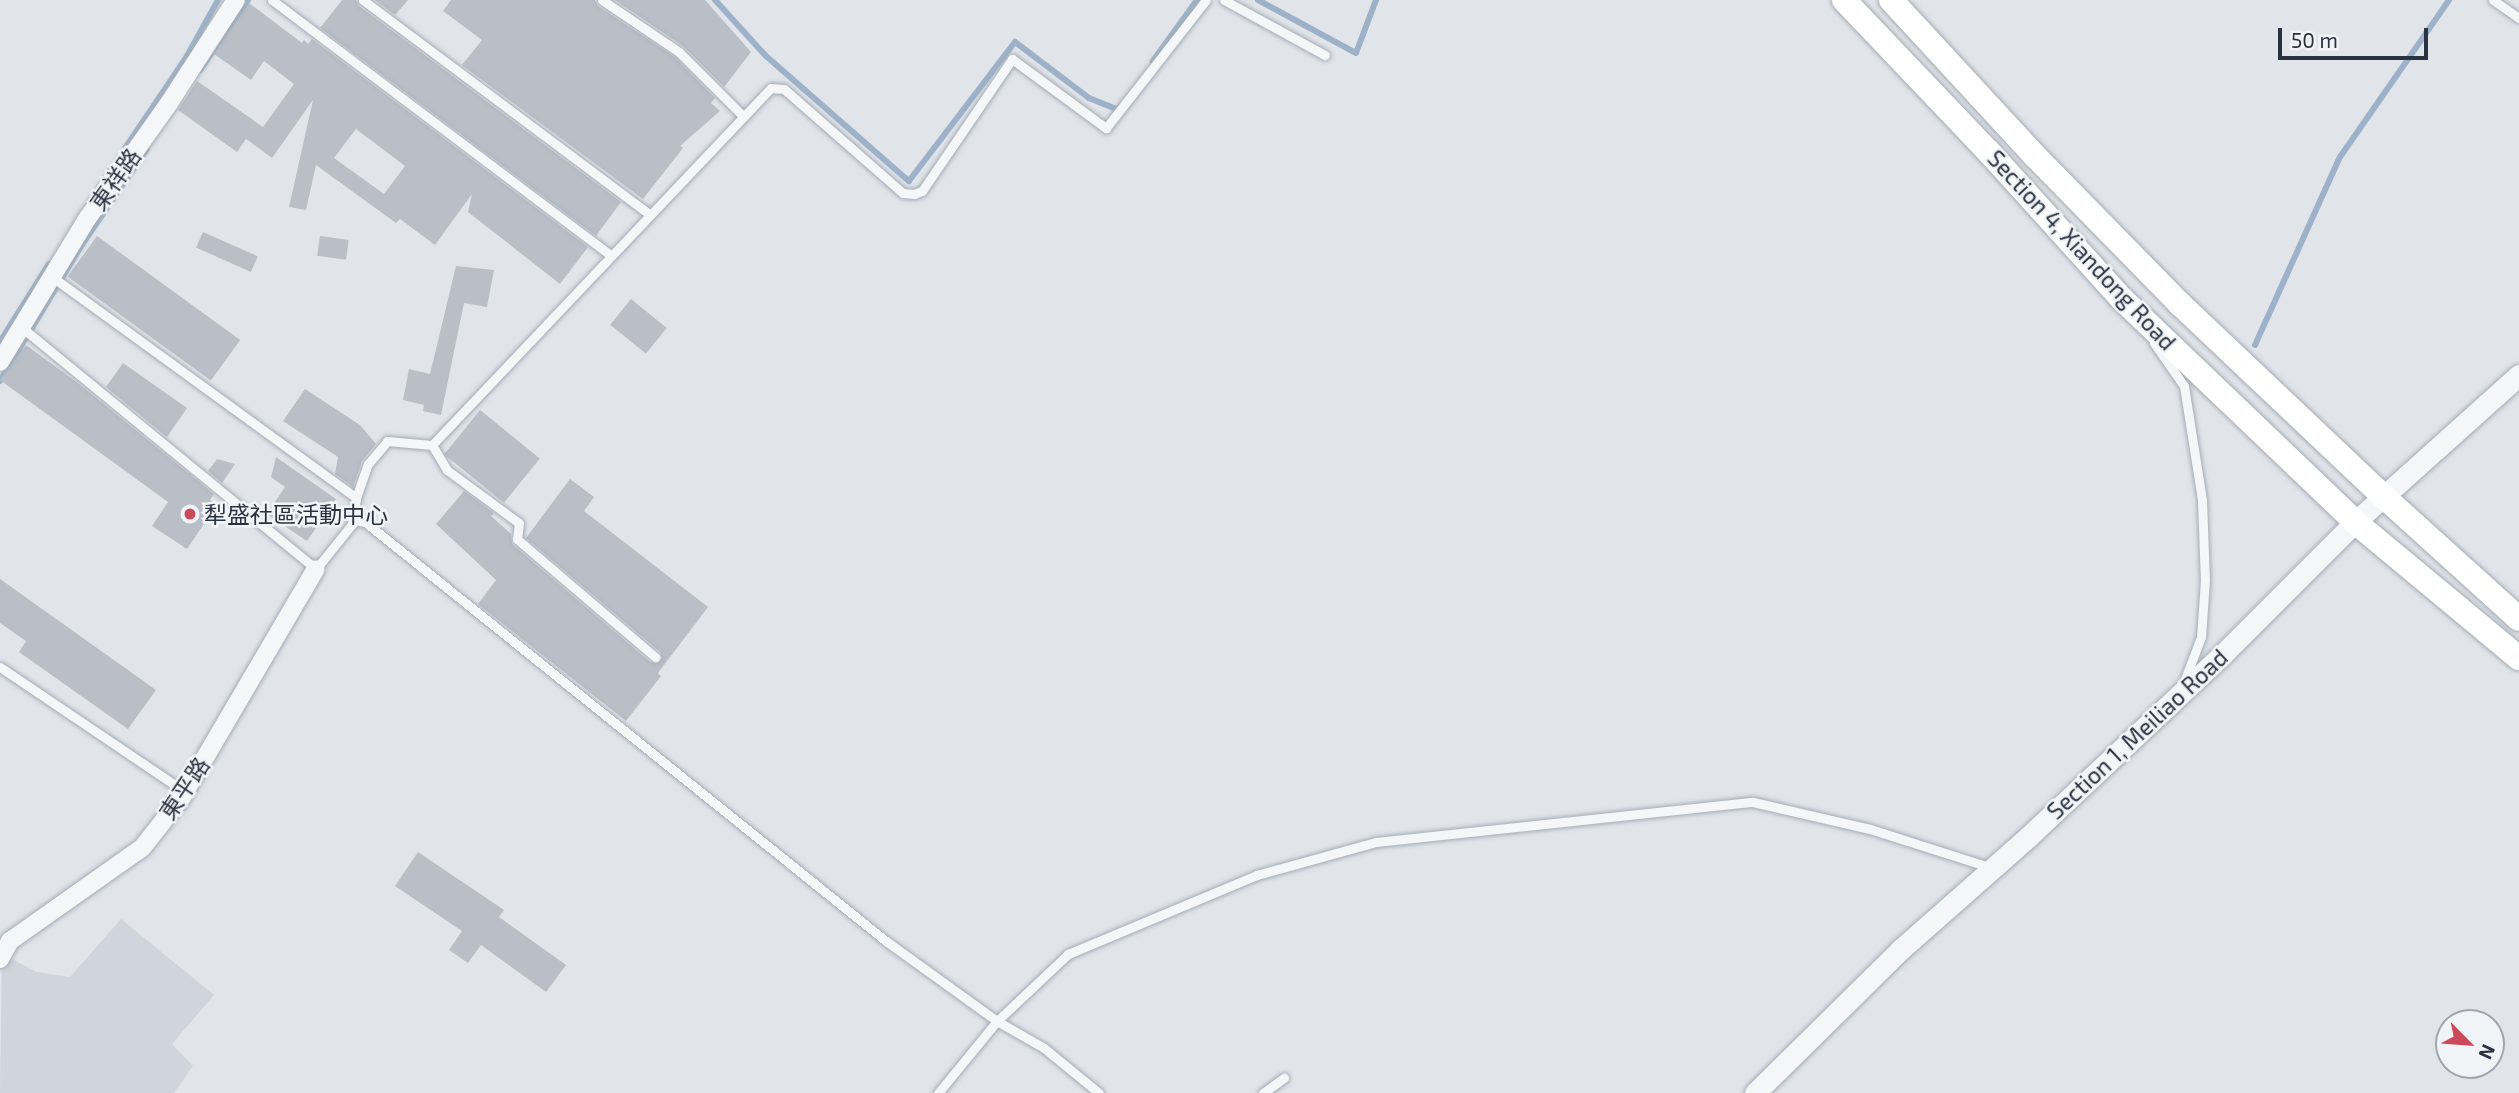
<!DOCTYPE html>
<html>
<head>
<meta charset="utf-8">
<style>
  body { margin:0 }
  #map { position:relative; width:2519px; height:1093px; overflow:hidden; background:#e1e5ea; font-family:"Exo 2","Noto Sans TC",sans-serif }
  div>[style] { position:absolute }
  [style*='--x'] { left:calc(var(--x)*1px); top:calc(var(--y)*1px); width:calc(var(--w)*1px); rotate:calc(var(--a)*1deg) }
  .built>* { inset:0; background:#d0d4dc }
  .stream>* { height:6px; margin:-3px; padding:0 3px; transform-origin:3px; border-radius:3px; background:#9db2c9 }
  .building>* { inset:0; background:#b9bec7; transform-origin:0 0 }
  .roads { filter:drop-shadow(0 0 2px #a6acb4) drop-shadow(0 0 2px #a6acb4) }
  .service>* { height:9px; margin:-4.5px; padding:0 4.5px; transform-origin:4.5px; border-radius:4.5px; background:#f4f6f8 }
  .minor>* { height:18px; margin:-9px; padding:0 9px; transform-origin:9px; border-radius:9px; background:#f4f6f8 }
  .tertiary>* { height:21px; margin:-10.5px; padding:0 10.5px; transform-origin:10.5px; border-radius:10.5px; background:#f4f6f8 }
  .secondary>* { height:24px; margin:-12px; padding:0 12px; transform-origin:12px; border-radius:12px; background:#fff }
  .dots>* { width:19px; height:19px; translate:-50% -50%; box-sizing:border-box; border:4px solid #f1f4f7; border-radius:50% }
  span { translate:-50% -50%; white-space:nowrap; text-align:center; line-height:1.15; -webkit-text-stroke:5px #f1f4f7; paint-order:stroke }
  .street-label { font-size:23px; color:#2a3241 }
  .poi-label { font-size:23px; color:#2a3241 }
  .left { translate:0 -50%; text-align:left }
  .north { position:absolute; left:2435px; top:1009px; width:70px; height:70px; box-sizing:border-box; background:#f1f4f7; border:2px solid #a1a6ae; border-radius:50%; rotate:115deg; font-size:19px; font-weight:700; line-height:28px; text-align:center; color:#2a3241 }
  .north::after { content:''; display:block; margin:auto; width:24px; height:32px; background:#cc495c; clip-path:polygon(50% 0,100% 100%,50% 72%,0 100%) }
  .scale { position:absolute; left:2278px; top:28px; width:150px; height:32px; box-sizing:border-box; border:4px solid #2a3241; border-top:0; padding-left:9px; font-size:21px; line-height:24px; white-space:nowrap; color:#2a3241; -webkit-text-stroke:5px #f1f4f7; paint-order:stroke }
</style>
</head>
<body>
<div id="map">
  <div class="built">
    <i style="clip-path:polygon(121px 919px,214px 995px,172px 1044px,193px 1066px,174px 1093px,0 1093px,2px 954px,37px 972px,70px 977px)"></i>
  </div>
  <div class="stream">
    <i style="--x:715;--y:0;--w:76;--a:47.7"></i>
    <i style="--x:766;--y:56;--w:190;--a:41.2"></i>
    <i style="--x:909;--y:181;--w:175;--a:-52.7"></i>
    <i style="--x:1015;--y:42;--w:93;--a:37.1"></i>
    <i style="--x:1089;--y:98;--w:31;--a:22"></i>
    <i style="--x:1118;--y:110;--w:4;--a:-56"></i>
    <i style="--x:1258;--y:0;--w:111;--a:28.4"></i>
    <i style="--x:1356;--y:53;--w:57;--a:-69.3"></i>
    <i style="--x:1153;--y:61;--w:75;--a:-54.2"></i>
    <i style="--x:200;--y:70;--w:85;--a:-55.6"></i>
    <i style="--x:89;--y:202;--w:176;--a:-56.1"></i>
    <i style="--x:187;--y:56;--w:64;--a:-61"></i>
    <i style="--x:0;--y:342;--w:92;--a:-57.9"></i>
    <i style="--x:2255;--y:345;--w:206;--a:-65.7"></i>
    <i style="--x:2340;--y:157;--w:191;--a:-55.2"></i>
    <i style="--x:0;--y:381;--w:157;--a:-59"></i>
    <i style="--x:81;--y:246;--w:117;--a:-55.8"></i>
  </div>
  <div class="building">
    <i style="clip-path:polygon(342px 0,356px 0,359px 6px,621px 202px,596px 236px,320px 28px)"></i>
    <i style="clip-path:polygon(375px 0,408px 0,395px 15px)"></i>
    <i style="clip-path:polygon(451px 0,595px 0,598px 6px,675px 57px,715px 98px,711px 103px,720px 111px,680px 146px,683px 148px,643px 199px,462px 65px,482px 40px,443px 11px)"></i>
    <i style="clip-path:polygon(615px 0,705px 0,751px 52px,724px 87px,683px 46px)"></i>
    <i style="clip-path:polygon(evenodd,249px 3px,302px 43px,304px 40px,308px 44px,312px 39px,588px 247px,560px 284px,468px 212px,472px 194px,435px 245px,400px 219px,396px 223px,316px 165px,306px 210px,289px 207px,313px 100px,272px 158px,246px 139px,237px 152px,178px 110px,197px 81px,263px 127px,294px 84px,264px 61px,251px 80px,214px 54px,249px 3px,356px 129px,405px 166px,384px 194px,334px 158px,356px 129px)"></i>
    <i style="left:203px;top:232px;width:60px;height:17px;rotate:24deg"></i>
    <i style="left:97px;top:236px;width:177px;height:50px;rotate:36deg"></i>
    <i style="left:320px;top:236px;width:29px;height:20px;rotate:8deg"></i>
    <i style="clip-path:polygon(456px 266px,494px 270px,487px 307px,464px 303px,441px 415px,423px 411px,424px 405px,403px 400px,409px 369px,430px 374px)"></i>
    <i style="left:631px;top:299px;width:46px;height:33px;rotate:39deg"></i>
    <i style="clip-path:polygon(26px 345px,79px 384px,214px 494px,210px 500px,223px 509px,214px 522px,208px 518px,187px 549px,152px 526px,168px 502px,0 380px)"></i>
    <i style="clip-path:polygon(123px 363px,187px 408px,167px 437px,106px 387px)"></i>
    <i style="clip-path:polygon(305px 389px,360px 425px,376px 444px,362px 461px,353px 487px,335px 474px,338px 457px,283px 421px)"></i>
    <i style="left:480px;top:410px;width:77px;height:57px;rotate:39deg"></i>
    <i style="clip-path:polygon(276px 457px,336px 499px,307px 541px,267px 514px,285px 487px,271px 477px)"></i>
    <i style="clip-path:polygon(217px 459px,235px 464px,222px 483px,208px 471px)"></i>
    <i style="clip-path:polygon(570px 479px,594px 497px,584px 511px,708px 607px,658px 673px,661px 676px,626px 721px,478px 604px,496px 580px,436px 524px,464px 491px,494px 513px,491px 516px,511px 534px,512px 544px,650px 662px,658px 663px,662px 658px,660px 652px,526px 538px)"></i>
    <i style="clip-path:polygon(0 579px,156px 690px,128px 729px,19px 652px,26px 641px,0 623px)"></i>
    <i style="clip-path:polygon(418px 852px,504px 910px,499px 917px,566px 965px,546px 992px,481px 945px,468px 963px,449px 950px,462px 931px,395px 886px)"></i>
  </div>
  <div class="roads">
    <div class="service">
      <i style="--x:272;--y:0;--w:423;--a:37"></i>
      <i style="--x:363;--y:0;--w:357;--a:36.8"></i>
      <i style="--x:602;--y:0;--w:93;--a:34"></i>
      <i style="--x:679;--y:52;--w:89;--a:45"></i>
      <i style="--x:1224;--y:0;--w:115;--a:28.6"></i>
      <i style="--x:2493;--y:0;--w:32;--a:35"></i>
      <i style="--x:51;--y:276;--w:377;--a:36"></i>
      <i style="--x:20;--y:326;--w:383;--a:39.4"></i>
      <i style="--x:316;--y:569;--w:58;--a:-51.3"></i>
      <i style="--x:352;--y:524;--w:6;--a:-45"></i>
      <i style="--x:356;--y:520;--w:9;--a:13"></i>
      <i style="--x:365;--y:522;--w:669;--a:38.81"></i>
      <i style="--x:886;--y:941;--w:137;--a:35.8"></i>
      <i style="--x:997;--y:1021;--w:54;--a:29.9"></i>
      <i style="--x:1044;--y:1048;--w:71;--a:39.3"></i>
      <i style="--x:2154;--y:343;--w:52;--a:55.1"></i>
      <i style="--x:2184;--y:386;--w:115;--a:81"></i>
      <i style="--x:2202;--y:500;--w:80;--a:87.9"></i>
      <i style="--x:2205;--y:580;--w:57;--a:94"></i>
      <i style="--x:2201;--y:637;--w:45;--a:110.9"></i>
      <i style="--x:432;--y:445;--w:29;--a:59"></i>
      <i style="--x:447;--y:470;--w:89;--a:36.4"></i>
      <i style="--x:519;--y:523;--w:16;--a:97"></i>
      <i style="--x:517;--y:539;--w:182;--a:40.5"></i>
      <i style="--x:352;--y:524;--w:26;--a:-81"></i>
      <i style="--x:356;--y:498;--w:36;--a:-71"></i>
      <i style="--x:368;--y:464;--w:30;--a:-50"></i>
      <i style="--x:387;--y:441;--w:45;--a:5.1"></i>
      <i style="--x:432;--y:445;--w:492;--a:-46.5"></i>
      <i style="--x:771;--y:88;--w:13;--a:4"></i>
      <i style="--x:784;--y:89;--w:158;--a:41.2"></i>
      <i style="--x:903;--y:193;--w:11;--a:5"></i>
      <i style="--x:914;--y:194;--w:9;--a:-21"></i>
      <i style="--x:922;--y:191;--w:160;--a:-55.7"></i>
      <i style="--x:1012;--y:59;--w:117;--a:36.3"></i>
      <i style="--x:1106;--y:128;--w:162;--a:-52"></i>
      <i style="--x:0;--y:667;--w:223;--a:34"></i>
      <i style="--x:938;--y:1093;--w:93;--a:-50.7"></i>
      <i style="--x:997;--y:1021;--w:98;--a:-43.3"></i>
      <i style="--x:1068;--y:954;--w:205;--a:-22.7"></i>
      <i style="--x:1257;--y:875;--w:123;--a:-15.5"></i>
      <i style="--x:1376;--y:842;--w:379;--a:-6.1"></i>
      <i style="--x:1753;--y:802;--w:120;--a:13"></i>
      <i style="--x:1870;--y:829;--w:128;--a:17.7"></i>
      <i style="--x:1263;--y:1093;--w:26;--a:-36"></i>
    </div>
    <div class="minor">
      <i style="--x:0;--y:362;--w:167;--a:-58.7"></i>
      <i style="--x:87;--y:219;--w:142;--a:-54.7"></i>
      <i style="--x:169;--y:103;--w:123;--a:-57"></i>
      <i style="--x:0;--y:959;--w:21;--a:-61"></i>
      <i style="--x:10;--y:941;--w:161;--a:-35.2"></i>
      <i style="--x:142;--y:848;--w:65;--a:-51.9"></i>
      <i style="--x:182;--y:797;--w:264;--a:-59.6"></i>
    </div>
    <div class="tertiary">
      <i style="--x:1755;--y:1093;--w:204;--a:-44.6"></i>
      <i style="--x:1900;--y:950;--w:171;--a:-41.4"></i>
      <i style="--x:2028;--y:837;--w:265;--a:-43.2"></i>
      <i style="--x:2221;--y:656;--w:190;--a:-45"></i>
      <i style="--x:2355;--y:522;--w:220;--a:-41.9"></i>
    </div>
    <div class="secondary">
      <i style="--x:1844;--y:0;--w:210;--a:46.4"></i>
      <i style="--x:1989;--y:152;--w:198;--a:47.9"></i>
      <i style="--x:2122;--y:299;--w:323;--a:43.7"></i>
      <i style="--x:2355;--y:522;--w:213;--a:39.7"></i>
      <i style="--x:1891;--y:0;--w:211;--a:47.3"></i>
      <i style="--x:2034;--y:155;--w:209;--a:45.6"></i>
      <i style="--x:2180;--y:304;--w:279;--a:43.4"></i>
      <i style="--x:2383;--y:496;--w:183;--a:42.1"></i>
    </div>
  </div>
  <div class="dots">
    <i style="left:190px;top:514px;background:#cc495c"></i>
  </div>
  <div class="street-label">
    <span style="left:115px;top:179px;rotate:-55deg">東祥路</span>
    <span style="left:2082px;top:250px;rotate:47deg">Section 4, Xiandong Road</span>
    <span style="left:2137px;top:734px;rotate:-43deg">Section 1, Meiliao Road</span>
    <span style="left:184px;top:788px;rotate:-56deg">東平路</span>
  </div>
  <div class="poi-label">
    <span class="left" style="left:204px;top:514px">犁盛社區活動中心</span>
  </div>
  <div class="north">N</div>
  <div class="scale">50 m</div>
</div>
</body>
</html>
